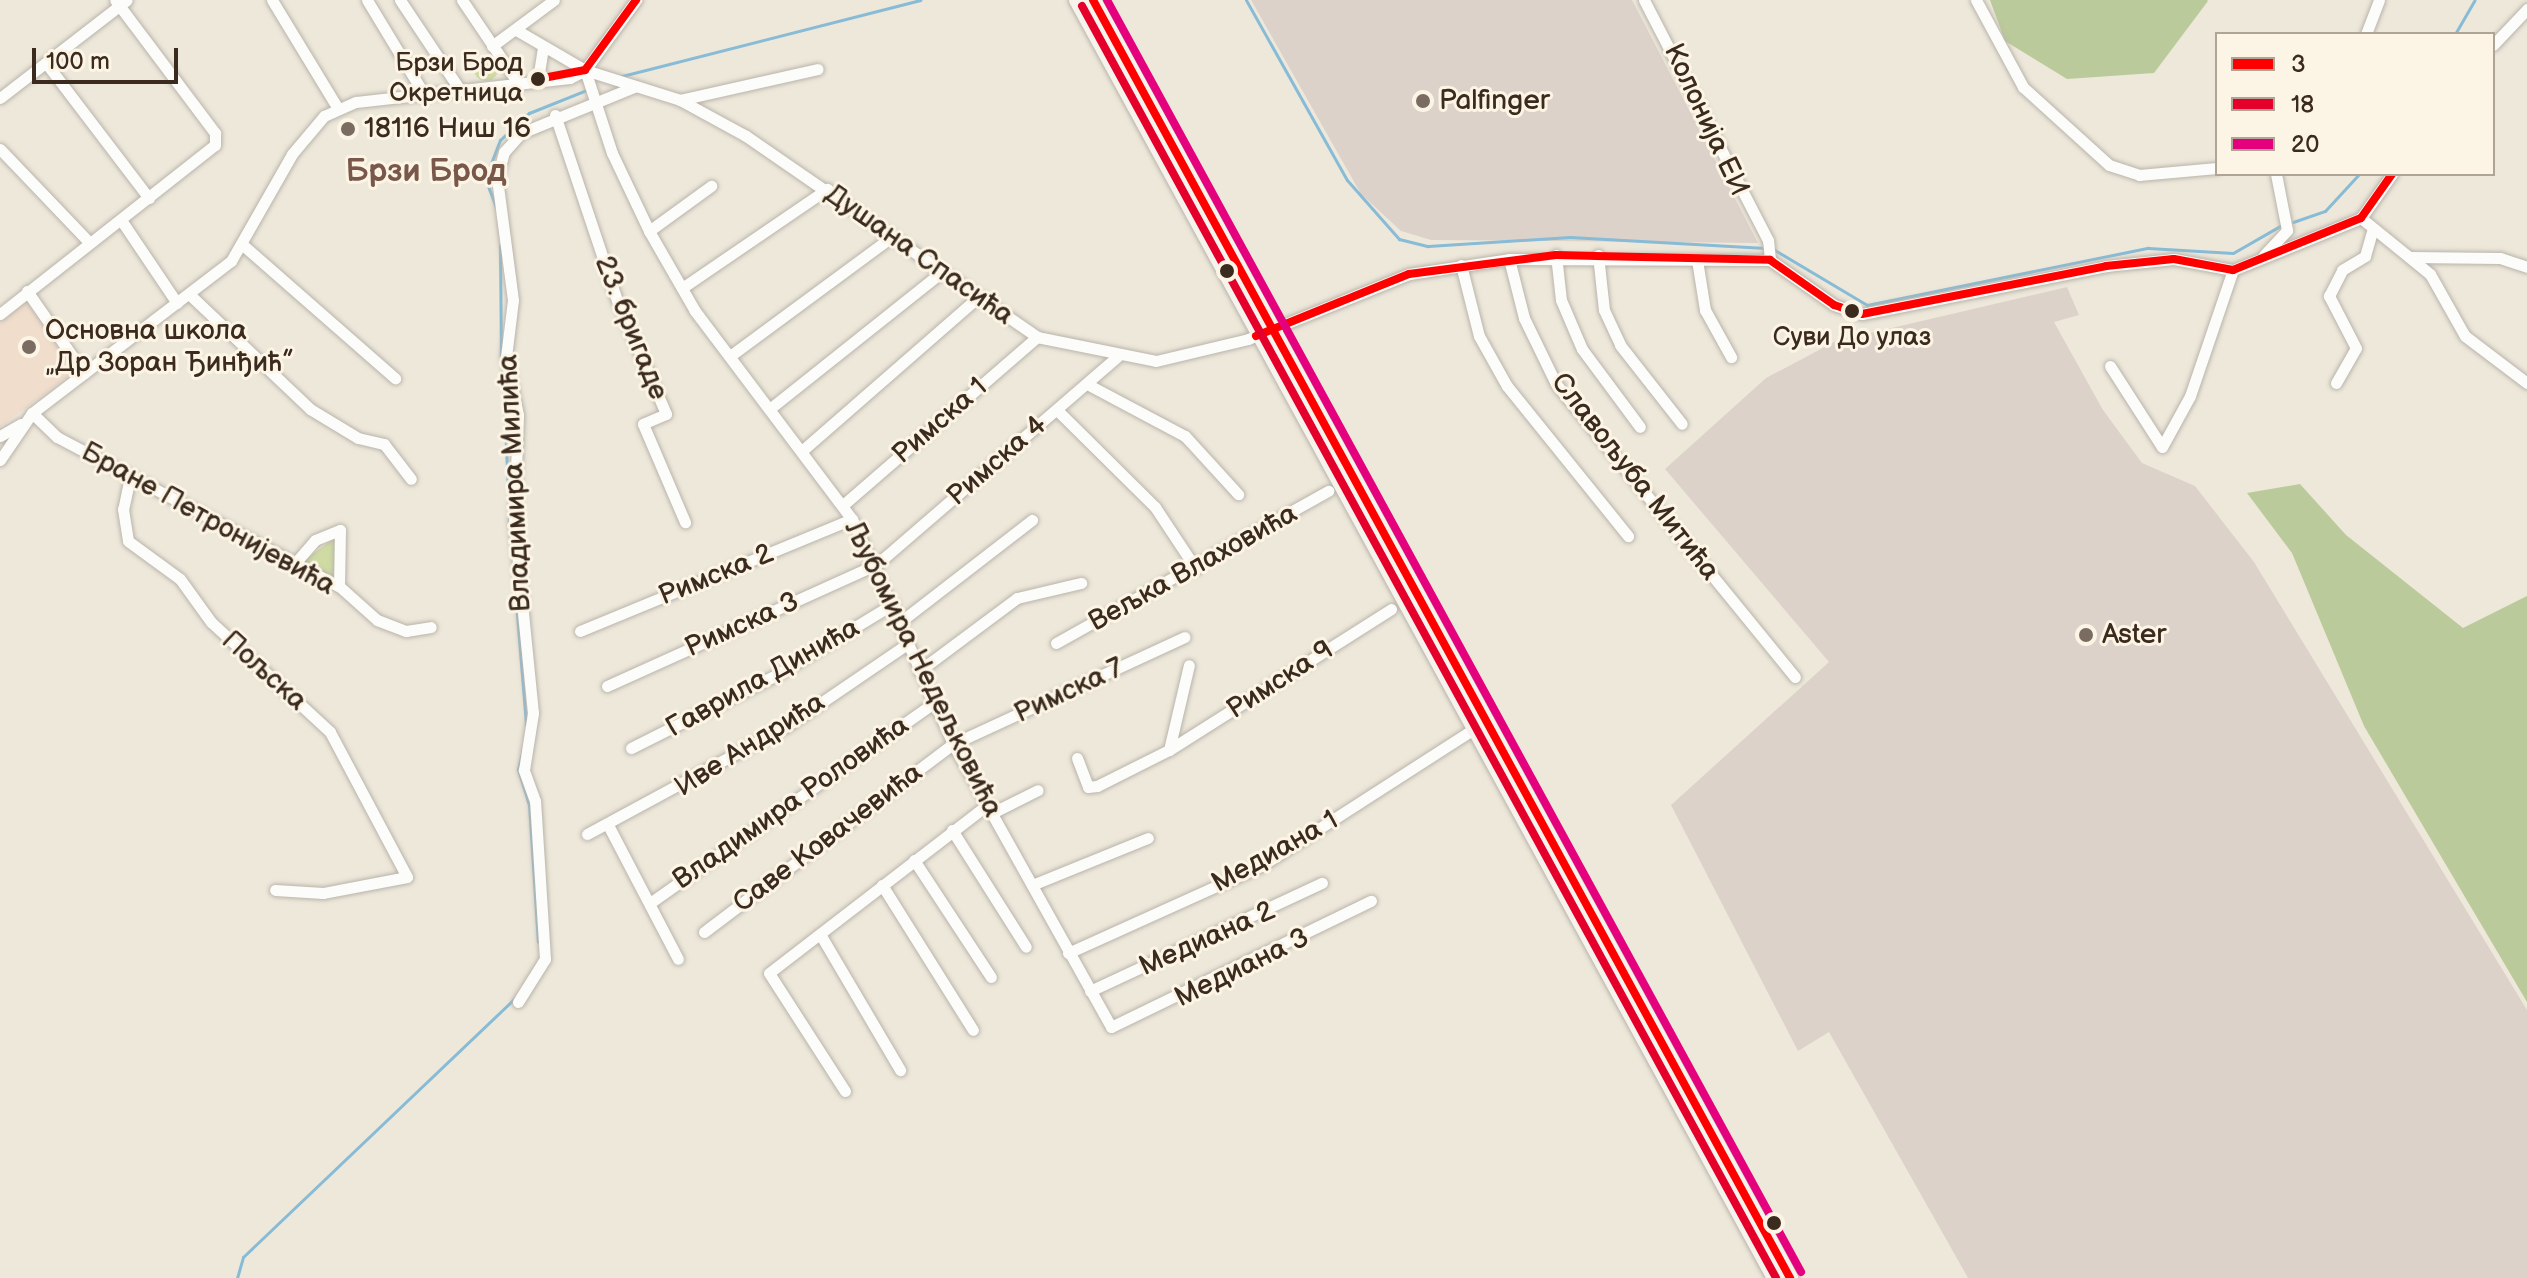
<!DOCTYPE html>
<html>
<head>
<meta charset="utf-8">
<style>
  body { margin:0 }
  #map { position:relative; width:2527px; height:1278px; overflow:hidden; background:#eee8db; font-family:"Balsamiq Sans",sans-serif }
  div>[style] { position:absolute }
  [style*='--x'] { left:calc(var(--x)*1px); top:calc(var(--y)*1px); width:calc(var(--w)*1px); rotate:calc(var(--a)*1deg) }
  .built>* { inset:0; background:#f1ddcc }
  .industrial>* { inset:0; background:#ddd2c9 }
  .green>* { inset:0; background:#cfdba3 }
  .round { border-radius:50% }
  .forest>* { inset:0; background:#baca9b }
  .stream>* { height:3px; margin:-1.5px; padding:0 1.5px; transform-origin:1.5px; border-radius:1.5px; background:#87bbd6 }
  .roads { filter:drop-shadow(0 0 2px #b9b4aa) drop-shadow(0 0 2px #b9b4aa) }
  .minor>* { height:11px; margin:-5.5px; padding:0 5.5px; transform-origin:5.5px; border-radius:5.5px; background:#fcfcfa }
  .secondary>* { height:16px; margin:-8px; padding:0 8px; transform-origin:8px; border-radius:8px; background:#f6f2ec }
  .bus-1>* { height:8px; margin:-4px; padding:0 4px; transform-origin:4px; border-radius:4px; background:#f00 }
  .bus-2>* { height:8px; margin:-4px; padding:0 4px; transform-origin:4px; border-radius:4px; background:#e4002b }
  .bus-3>* { height:8px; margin:-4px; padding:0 4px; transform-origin:4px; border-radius:4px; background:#e5007d }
  .dots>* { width:22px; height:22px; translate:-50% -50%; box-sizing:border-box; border:4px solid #fcf5e5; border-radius:50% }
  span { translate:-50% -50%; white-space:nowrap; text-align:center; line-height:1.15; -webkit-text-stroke:6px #fcf5e5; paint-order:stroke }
  .bus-label { font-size:26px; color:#3b2a1e }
  .right { translate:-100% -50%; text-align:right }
  .poi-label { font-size:28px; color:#3b2a1e }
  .left { translate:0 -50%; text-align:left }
  .street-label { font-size:28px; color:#3b2a1e }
  .quarter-label { font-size:32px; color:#79584b; font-weight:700 }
  .legend { position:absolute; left:2215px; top:32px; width:280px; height:144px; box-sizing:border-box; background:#fcf5e5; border:2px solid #afa495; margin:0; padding:10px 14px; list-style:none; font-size:24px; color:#3b2a1e }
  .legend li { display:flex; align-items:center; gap:16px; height:40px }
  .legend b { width:40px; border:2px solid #afa495 }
  .scale { position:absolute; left:32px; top:48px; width:146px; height:36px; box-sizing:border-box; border:4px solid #3b2a1e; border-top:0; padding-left:10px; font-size:24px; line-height:28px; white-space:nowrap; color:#3b2a1e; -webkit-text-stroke:6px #fcf5e5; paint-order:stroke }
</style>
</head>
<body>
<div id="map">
  <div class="built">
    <i style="clip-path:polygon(26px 301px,75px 371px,0 427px,0 323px)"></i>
  </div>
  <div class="industrial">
    <i style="clip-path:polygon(1251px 0,1632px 0,1758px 243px,1431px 240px,1401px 231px,1361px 194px)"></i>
    <i style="clip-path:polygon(2067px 287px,2079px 315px,2054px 322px,2103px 410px,2142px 463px,2195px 486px,2254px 562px,2527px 1010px,2527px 1278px,1968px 1278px,1829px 1032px,1798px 1051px,1671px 805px,1829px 662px,1665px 469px,1766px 378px,1836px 341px)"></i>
  </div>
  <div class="green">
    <i class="round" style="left:474px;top:57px;width:24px;height:24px"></i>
    <i style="clip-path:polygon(336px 537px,334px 579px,303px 561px)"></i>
  </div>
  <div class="forest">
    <i style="clip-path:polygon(1990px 0,2207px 0,2208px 1px,2154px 73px,2067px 79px,2005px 41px)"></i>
    <i style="clip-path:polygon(2300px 484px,2346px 535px,2463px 628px,2527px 596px,2527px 1002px,2364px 726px,2292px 553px,2247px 493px)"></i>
  </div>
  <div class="stream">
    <i style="--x:1246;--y:0;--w:206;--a:60.7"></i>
    <i style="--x:1347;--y:180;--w:79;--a:48.6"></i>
    <i style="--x:1399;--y:239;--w:30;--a:14"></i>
    <i style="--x:1428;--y:246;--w:142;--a:-3.6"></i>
    <i style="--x:1570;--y:237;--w:196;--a:3.2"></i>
    <i style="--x:2455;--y:34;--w:39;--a:-60"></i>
    <i style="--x:622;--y:76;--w:308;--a:-14.3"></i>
    <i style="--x:496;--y:207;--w:30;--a:-111"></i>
    <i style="--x:485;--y:179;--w:42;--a:-69"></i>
    <i style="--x:500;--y:140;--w:40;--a:-43"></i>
    <i style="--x:529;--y:113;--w:65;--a:-21.8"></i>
    <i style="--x:2293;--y:222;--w:34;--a:-19"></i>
    <i style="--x:2325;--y:211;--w:50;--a:-47.4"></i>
    <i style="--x:500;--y:245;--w:110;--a:89.5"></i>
    <i style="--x:1773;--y:249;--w:109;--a:30.8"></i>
    <i style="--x:1867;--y:305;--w:287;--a:-11.5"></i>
    <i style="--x:2148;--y:248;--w:85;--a:3.4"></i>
    <i style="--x:2233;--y:253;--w:54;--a:-29.9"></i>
    <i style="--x:502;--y:363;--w:188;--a:87.3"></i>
    <i style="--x:514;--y:578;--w:147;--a:85.3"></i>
    <i style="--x:524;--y:745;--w:25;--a:104"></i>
    <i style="--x:518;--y:769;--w:37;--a:73"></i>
    <i style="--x:529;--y:804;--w:138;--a:86.3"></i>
    <i style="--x:237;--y:1278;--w:22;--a:-74"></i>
    <i style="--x:243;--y:1257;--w:376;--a:-43.6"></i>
  </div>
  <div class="roads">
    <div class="minor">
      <i style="--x:272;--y:0;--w:125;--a:58.7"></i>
      <i style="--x:367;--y:0;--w:110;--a:58.8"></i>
      <i style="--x:400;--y:0;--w:108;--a:56.3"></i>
      <i style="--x:462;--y:0;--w:97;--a:56"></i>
      <i style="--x:1644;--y:0;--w:270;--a:62.7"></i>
      <i style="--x:1768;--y:240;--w:20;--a:84"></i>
      <i style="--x:1976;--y:0;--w:99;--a:61.6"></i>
      <i style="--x:2023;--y:87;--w:116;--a:42.2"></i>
      <i style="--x:2109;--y:165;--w:32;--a:18"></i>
      <i style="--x:2139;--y:175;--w:78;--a:-5.1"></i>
      <i style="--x:518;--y:31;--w:78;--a:30.2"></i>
      <i style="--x:585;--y:70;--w:100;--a:17.5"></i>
      <i style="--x:680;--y:100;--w:75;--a:28.6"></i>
      <i style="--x:746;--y:136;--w:354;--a:34.6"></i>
      <i style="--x:1037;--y:337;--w:121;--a:11.4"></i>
      <i style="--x:1156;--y:361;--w:95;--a:-13.4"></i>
      <i style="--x:1248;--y:339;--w:174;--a:-22"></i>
      <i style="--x:1409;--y:274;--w:101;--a:-8.5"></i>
      <i style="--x:1509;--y:259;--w:261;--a:0.2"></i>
      <i style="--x:1770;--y:260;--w:78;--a:35.1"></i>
      <i style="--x:1834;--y:305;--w:29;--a:18"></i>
      <i style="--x:1862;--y:314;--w:249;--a:-11.1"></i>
      <i style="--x:2106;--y:266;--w:68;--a:-5.9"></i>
      <i style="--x:2174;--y:259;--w:60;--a:10.6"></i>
      <i style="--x:2233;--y:270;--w:138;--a:-22.1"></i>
      <i style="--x:2361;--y:218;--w:54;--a:-54.8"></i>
      <i style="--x:2366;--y:34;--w:36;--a:-69"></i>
      <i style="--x:2493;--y:45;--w:50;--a:-46.6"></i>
      <i style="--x:492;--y:46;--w:77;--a:-36.6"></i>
      <i style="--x:46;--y:63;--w:170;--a:52.7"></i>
      <i style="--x:585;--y:70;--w:87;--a:72"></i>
      <i style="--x:612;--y:153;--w:86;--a:64.6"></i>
      <i style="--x:649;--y:231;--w:92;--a:60.1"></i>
      <i style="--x:695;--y:311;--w:261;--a:53"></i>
      <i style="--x:852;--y:519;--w:247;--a:65.8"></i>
      <i style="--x:953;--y:744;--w:324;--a:60.8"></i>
      <i style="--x:1111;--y:1027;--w:289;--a:-25.9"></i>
      <i style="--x:538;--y:79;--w:31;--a:-81"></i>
      <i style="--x:0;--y:98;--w:160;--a:-37.7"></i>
      <i style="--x:680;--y:100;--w:141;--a:-12.7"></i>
      <i style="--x:555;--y:115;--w:195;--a:71.5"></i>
      <i style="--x:617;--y:300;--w:124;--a:66.7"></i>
      <i style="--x:666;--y:414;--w:25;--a:157"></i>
      <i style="--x:643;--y:424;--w:107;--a:66.8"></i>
      <i style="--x:0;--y:149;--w:129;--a:46.3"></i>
      <i style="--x:2361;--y:218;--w:89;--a:39.1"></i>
      <i style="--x:2430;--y:274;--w:71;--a:60.6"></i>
      <i style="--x:2465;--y:336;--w:78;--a:37.2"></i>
      <i style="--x:121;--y:220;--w:100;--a:56"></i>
      <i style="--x:649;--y:231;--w:77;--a:-36"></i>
      <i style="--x:244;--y:246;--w:201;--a:41.2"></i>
      <i style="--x:1556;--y:255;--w:45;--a:83.7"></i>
      <i style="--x:1561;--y:300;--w:53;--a:66.8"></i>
      <i style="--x:1582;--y:349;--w:97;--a:53.4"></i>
      <i style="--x:1598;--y:255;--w:55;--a:83.8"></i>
      <i style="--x:1604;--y:310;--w:38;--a:65"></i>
      <i style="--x:1620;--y:345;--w:100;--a:51.9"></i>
      <i style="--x:2264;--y:255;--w:34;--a:-47"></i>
      <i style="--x:2287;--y:230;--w:57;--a:-101.1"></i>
      <i style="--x:2411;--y:257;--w:89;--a:0.6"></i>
      <i style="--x:2500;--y:258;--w:28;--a:18"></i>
      <i style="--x:1509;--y:259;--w:61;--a:75.7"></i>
      <i style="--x:1524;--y:318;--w:73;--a:64.1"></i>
      <i style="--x:1556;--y:384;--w:378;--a:50.8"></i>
      <i style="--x:1697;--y:260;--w:51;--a:80.9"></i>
      <i style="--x:1705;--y:310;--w:54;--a:61"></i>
      <i style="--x:1461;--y:265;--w:73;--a:75.8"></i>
      <i style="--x:1479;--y:336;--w:57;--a:60.8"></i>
      <i style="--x:1507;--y:386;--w:193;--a:51.1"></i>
      <i style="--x:682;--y:288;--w:176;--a:-34.3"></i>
      <i style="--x:27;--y:291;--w:100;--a:55.2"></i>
      <i style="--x:189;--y:294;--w:167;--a:43.5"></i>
      <i style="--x:310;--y:409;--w:56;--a:31.1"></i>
      <i style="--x:358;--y:438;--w:27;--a:13"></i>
      <i style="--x:384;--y:444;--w:44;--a:52.4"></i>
      <i style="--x:0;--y:314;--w:273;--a:-38.2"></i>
      <i style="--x:215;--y:145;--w:12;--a:-90"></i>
      <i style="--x:215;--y:133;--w:166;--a:-126.9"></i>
      <i style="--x:730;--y:356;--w:202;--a:-36.4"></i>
      <i style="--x:2110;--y:366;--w:96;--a:57.3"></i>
      <i style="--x:2162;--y:447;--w:58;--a:-61.2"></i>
      <i style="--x:2190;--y:396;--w:133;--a:-71.2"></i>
      <i style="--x:2336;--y:383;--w:40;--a:-60.3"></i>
      <i style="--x:2356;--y:348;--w:59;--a:-117.4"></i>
      <i style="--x:2329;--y:296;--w:29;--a:-63"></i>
      <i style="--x:2342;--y:270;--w:27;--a:-31"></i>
      <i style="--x:2365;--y:256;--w:25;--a:-74"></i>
      <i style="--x:1087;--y:384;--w:111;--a:28"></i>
      <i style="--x:1185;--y:436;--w:79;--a:47.6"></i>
      <i style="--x:772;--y:407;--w:217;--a:-38.5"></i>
      <i style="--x:1057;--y:410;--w:138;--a:44.7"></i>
      <i style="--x:1155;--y:507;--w:74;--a:56.5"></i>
      <i style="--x:32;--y:413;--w:35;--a:44"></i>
      <i style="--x:57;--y:437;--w:319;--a:27.9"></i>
      <i style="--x:339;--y:586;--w:51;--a:41.8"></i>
      <i style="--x:377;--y:620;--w:31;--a:21"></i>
      <i style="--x:406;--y:631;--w:25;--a:-9"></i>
      <i style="--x:0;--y:436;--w:24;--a:-30"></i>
      <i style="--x:804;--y:449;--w:228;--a:-41.1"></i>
      <i style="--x:0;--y:460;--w:57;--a:-55.8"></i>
      <i style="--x:32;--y:413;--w:250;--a:-37.4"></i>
      <i style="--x:231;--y:261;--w:123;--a:-60.3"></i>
      <i style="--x:292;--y:154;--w:50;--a:-49.9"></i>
      <i style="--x:324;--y:116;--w:35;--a:-24"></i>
      <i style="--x:356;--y:102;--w:215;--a:-6.4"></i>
      <i style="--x:570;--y:78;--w:17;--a:-28"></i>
      <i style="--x:585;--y:70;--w:87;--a:-53.9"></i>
      <i style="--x:130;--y:477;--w:33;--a:102"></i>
      <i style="--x:123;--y:509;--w:32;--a:81"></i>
      <i style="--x:128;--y:541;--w:64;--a:36.2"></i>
      <i style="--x:180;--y:579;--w:53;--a:54.2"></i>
      <i style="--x:211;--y:622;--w:162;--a:42.7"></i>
      <i style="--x:330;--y:732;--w:164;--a:62"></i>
      <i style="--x:407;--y:877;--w:86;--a:169.2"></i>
      <i style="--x:323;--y:893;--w:48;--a:-176.4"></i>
      <i style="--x:843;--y:505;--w:257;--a:-40.9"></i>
      <i style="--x:296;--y:562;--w:29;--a:-49"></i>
      <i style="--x:315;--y:540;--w:27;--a:-22"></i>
      <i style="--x:340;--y:530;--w:56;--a:91"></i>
      <i style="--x:900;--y:622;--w:167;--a:-37.7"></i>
      <i style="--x:580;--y:631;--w:294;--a:-22.4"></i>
      <i style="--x:1056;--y:643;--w:312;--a:-29.2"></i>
      <i style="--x:919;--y:671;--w:122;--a:-36.7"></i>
      <i style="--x:1017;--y:598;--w:66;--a:-13.2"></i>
      <i style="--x:607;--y:686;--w:296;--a:-24.3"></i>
      <i style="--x:877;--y:564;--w:317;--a:-40.8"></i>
      <i style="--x:631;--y:748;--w:162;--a:-26.7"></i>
      <i style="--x:776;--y:675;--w:137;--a:-31.3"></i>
      <i style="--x:1169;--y:750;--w:87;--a:-76.8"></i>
      <i style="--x:1077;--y:758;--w:31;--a:69"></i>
      <i style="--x:1088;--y:787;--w:9;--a:-6"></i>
      <i style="--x:1097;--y:786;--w:80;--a:-26.6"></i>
      <i style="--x:1169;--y:750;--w:263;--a:-32.4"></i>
      <i style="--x:992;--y:813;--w:51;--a:-26.6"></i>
      <i style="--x:608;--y:825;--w:151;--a:62.4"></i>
      <i style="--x:952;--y:830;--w:138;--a:57.7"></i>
      <i style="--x:587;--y:834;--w:227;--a:-28.4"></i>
      <i style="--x:787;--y:726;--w:145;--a:-34.3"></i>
      <i style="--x:914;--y:860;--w:140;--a:56.7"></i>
      <i style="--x:882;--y:885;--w:171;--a:57.9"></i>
      <i style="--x:1032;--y:885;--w:125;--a:-22.1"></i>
      <i style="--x:650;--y:903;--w:347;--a:-35.2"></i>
      <i style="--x:704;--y:932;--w:312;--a:-37.1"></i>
      <i style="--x:953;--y:744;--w:255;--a:-24.8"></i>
      <i style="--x:820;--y:934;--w:158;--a:59.5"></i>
      <i style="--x:1068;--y:953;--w:212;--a:-24.3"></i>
      <i style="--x:1261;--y:866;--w:251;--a:-32.8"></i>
      <i style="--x:1090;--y:991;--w:256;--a:-25"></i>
      <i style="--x:518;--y:1002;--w:51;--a:-57.9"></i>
      <i style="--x:545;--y:959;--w:158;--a:-93.6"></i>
      <i style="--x:535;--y:801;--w:33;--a:-110"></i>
      <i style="--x:524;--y:770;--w:58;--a:-81"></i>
      <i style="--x:533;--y:713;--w:190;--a:-95.7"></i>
      <i style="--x:514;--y:524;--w:109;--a:-87.9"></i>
      <i style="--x:518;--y:415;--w:59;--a:-101.7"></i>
      <i style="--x:506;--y:357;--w:57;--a:-83"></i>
      <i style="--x:513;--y:300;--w:123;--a:-97.5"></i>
      <i style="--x:497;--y:178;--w:27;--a:-75"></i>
      <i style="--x:504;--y:152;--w:25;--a:-48"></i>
      <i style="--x:521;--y:133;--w:122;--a:-22.2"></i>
      <i style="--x:845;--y:1091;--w:140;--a:-122.8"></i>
      <i style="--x:769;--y:973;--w:275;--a:-37.6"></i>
    </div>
    <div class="secondary">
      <i style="--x:1077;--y:0;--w:1456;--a:61.36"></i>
      <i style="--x:1093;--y:0;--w:1456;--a:61.39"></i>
    </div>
  </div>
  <div class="bus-1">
    <i style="--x:1093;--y:0;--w:1456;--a:61.39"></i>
    <i style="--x:538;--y:79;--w:48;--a:-10.8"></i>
    <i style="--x:585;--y:70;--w:87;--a:-53.9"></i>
    <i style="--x:1256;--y:336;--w:165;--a:-22.1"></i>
    <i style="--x:1409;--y:274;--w:148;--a:-7.4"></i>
    <i style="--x:1556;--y:255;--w:214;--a:1.3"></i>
    <i style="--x:1770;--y:260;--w:78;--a:35.1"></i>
    <i style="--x:1834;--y:305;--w:29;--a:18"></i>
    <i style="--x:1862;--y:314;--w:249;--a:-11.1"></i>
    <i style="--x:2106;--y:266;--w:68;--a:-5.9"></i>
    <i style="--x:2174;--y:259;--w:60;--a:10.6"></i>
    <i style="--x:2233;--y:270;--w:138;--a:-22.1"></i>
    <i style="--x:2361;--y:218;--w:54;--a:-54.8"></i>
  </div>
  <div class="bus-2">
    <i style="--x:1082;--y:6;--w:1449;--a:61.38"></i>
  </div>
  <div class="bus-3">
    <i style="--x:1107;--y:0;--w:1449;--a:61.38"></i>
  </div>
  <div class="dots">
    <i style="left:538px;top:79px;background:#3b2a1e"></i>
    <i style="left:1423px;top:101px;background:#7a6c60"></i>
    <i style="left:348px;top:129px;background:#7a6c60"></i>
    <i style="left:1227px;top:271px;background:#3b2a1e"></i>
    <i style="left:1852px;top:311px;background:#3b2a1e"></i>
    <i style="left:29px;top:347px;background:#7a6c60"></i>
    <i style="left:2086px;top:635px;background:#7a6c60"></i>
    <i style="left:1774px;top:1223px;background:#3b2a1e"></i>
  </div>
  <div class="bus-label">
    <span class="right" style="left:523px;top:79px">Брзи Брод<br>Окретница</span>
    <span style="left:1852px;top:338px">Суви До улаз</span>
  </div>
  <div class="poi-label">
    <span class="left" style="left:1439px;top:101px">Palfinger</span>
    <span class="left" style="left:364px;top:129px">18116 Ниш 16</span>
    <span class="left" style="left:45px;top:347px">Основна школа<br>„Др Зоран Ђинђић”</span>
    <span class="left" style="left:2102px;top:635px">Aster</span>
  </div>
  <div class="street-label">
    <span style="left:1706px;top:120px;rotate:65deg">Колонија ЕИ</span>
    <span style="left:919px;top:255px;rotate:35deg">Душана Спасића</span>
    <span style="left:631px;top:328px;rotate:68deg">23. бригаде</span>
    <span style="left:940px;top:421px;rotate:-41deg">Римска 1</span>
    <span style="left:997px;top:461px;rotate:-41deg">Римска 4</span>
    <span style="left:1635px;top:477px;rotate:52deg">Славољуба Митића</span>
    <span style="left:515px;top:483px;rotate:-93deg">Владимира Милића</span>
    <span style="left:208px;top:519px;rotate:29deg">Бране Петронијевића</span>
    <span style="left:1193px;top:568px;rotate:-29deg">Вељка Влаховића</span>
    <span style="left:716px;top:575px;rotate:-22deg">Римска 2</span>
    <span style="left:742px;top:625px;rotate:-24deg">Римска 3</span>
    <span style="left:923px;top:669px;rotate:64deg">Љубомира Недељковића</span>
    <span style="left:264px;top:671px;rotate:42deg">Пољска</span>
    <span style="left:763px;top:678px;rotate:-29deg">Гаврила Динића</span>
    <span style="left:1280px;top:680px;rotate:-33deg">Римска 9</span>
    <span style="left:1069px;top:691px;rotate:-25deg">Римска 7</span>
    <span style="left:750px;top:745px;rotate:-32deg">Иве Андрића</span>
    <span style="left:791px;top:803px;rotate:-35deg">Владимира Роловића</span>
    <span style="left:828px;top:838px;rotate:-37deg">Саве Ковачевића</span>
    <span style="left:1275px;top:852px;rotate:-29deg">Медиана 1</span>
    <span style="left:1207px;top:939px;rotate:-24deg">Медиана 2</span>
    <span style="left:1242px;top:968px;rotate:-26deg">Медиана 3</span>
  </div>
  <div class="quarter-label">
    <span style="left:426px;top:172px">Брзи Брод</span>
  </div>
  <ul class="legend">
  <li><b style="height:10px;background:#f00"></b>3</li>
  <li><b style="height:10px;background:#e4002b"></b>18</li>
  <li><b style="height:10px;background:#e5007d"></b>20</li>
  </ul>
  <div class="scale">100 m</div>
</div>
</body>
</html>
